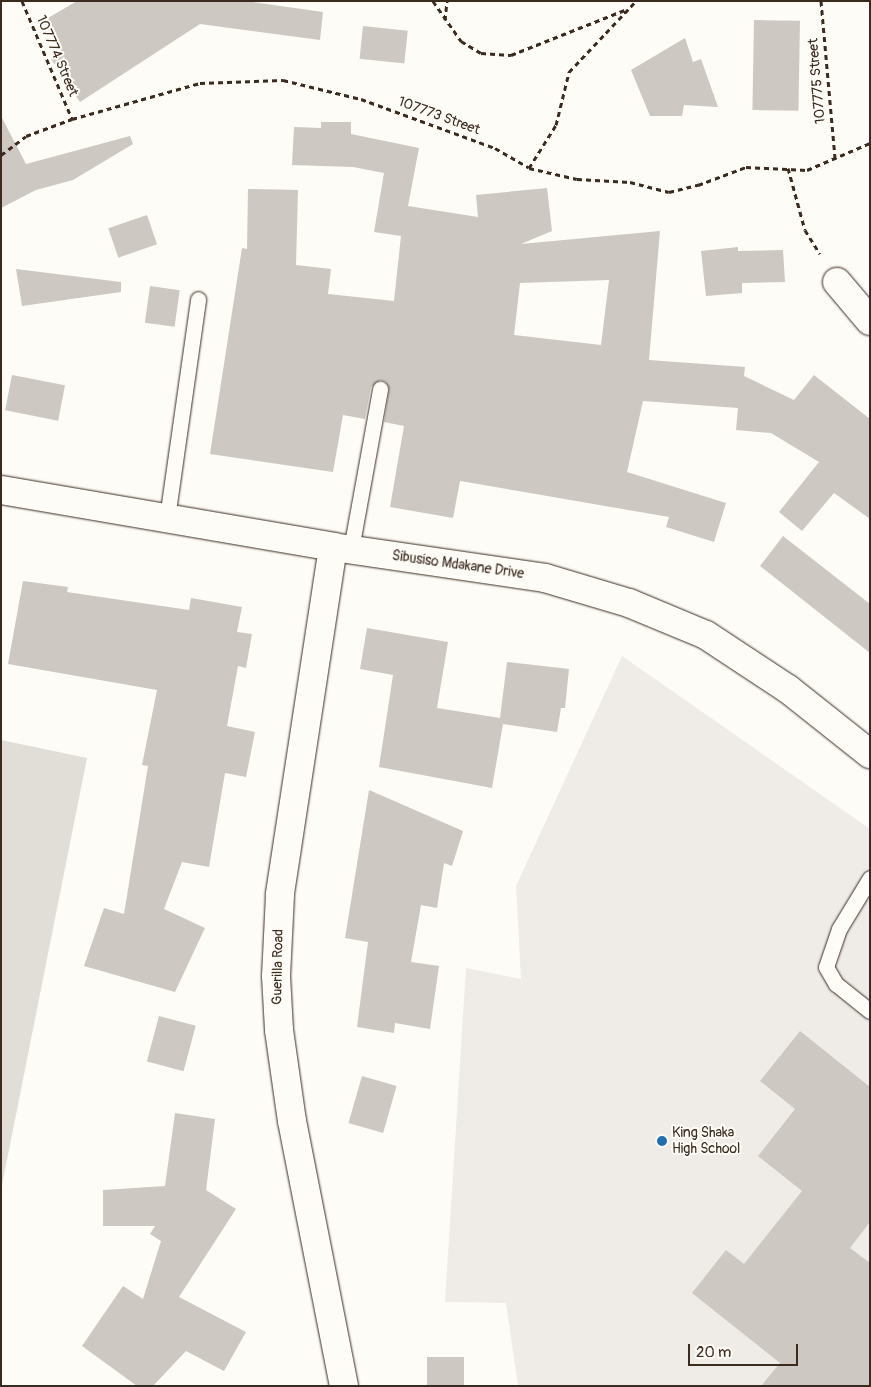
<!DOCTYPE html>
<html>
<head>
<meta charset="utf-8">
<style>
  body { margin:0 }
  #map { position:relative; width:871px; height:1387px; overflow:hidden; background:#fdfcf7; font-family:Pangolin,sans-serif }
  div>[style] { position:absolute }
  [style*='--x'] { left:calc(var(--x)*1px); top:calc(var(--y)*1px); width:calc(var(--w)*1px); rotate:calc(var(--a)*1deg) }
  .built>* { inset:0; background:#efece7 }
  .green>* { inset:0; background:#e1ded7 }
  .building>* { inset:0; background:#cdc8c2; transform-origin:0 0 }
  .path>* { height:3px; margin-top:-1.5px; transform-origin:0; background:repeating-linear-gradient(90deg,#3b2a1e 0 5px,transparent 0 9px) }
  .roads { filter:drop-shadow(0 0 1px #3b2a1e) drop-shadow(0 0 1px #3b2a1e) }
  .lane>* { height:15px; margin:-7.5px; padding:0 7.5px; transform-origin:7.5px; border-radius:7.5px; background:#fdfcf7 }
  .street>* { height:28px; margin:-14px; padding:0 14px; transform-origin:14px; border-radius:14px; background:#fdfcf7 }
  .secondary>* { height:28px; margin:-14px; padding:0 14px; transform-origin:14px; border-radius:14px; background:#fdfcf7 }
  .dots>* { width:14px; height:14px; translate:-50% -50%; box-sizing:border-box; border:2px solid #fdfcf7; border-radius:50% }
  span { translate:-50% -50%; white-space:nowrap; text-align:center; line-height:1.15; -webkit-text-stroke:4px #fdfcf7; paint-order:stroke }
  .street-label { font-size:14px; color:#3b2a1e }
  .poi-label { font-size:14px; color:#3b2a1e }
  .left { translate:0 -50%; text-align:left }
  .frame { position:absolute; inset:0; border:2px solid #3b2a1e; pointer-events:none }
  .scale { position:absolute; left:688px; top:1344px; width:110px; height:22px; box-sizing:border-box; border:2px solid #3b2a1e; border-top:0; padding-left:6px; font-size:15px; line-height:18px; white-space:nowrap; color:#3b2a1e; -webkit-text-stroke:4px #fdfcf7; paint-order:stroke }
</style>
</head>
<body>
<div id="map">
  <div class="built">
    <i style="clip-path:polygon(622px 656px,870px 829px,870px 1386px,518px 1386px,506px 1303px,445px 1302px,466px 968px,521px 979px,516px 886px)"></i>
  </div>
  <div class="green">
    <i style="clip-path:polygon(1px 740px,87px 758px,1px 1190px)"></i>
  </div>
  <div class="building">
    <i style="clip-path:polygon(77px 1px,246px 1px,323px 12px,320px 40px,200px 24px,80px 102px,51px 59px,62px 53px,43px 21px)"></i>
    <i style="left:754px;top:20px;width:46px;height:90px;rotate:1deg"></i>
    <i style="left:363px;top:26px;width:45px;height:33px;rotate:6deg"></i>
    <i style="clip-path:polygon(685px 38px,693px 62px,701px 59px,718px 107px,684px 105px,682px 116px,650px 116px,631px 70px)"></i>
    <i style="clip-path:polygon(1px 116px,26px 164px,130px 136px,133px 144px,73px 180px,36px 190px,1px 208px)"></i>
    <i style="clip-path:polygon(evenodd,321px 122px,351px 122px,351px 134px,419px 148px,408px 206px,478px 217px,476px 195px,547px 188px,552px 231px,521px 244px,660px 231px,649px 360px,745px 367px,744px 376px,794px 400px,814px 375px,870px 419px,870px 519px,834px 493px,802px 531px,779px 512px,819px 462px,771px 433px,736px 430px,738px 408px,643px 401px,627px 472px,726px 503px,714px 542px,666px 527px,669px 517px,460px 481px,453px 518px,390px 507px,404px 426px,384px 422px,389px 390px,386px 382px,381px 380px,371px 387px,365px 419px,343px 415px,333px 472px,210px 454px,242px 248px,247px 249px,248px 189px,298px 190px,296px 265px,331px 269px,328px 294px,394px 301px,401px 236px,374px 232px,384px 173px,353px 167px,292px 165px,294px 127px,321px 128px,321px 122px,609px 280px,601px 345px,514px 335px,520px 283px,609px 280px)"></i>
    <i style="left:147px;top:215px;width:31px;height:41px;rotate:71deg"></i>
    <i style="clip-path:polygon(738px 247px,738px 251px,783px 250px,785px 282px,742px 283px,742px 293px,706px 296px,701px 251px)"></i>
    <i style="clip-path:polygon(16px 269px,121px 282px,121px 292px,22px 306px)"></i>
    <i style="left:150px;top:286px;width:30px;height:37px;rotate:8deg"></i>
    <i style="left:12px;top:375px;width:54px;height:36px;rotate:11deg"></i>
    <i style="clip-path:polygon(783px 536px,870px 604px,870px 653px,760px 566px)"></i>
    <i style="clip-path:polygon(23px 581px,68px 587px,67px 592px,189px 610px,191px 598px,242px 607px,237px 632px,252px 634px,246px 668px,238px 666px,227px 726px,255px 732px,246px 777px,225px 773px,209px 867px,182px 862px,164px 909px,205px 928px,175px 992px,84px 966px,104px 908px,124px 914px,148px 766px,142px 765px,157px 690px,8px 664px)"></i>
    <i style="clip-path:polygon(367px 628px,448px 642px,437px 708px,500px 718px,507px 662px,569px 669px,565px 708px,561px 708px,557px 732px,503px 724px,492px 788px,379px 767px,393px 675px,360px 669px)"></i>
    <i style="clip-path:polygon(369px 790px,463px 831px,452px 866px,444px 863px,437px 908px,421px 905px,411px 962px,439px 966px,430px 1029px,395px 1023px,394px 1033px,357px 1027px,368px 942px,345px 938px)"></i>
    <i style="left:159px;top:1016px;width:38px;height:47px;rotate:15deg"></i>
    <i style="clip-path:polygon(800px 1031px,870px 1087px,870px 1222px,850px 1248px,870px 1263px,870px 1386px,761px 1386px,780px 1363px,692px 1293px,726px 1250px,744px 1264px,802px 1191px,758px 1156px,795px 1109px,760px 1081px)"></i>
    <i style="left:362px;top:1076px;width:36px;height:49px;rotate:16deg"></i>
    <i style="clip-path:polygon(175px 1113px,215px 1119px,206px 1190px,236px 1209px,179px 1297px,246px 1332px,224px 1371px,186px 1351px,153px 1386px,137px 1386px,82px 1346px,123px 1286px,143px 1299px,161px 1241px,150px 1234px,155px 1226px,103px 1226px,103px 1190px,165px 1186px)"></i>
    <i style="left:427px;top:1357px;width:37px;height:29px"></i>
  </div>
  <div class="path">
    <i style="--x:22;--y:1;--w:128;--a:67"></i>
    <i style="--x:433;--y:1;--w:49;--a:55"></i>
    <i style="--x:461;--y:41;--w:23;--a:31"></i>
    <i style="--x:481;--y:53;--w:30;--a:4"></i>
    <i style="--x:511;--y:55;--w:125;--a:-21.6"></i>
    <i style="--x:821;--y:1;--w:158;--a:84.9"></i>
    <i style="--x:445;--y:20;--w:19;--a:-84"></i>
    <i style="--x:1;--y:155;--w:31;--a:-37"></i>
    <i style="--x:26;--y:136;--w:49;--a:-20.3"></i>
    <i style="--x:72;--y:119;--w:133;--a:-15.7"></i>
    <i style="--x:200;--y:83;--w:83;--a:-2.1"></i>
    <i style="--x:283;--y:80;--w:80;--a:13.7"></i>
    <i style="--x:361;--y:99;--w:143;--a:20.1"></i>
    <i style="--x:495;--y:148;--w:39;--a:30"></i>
    <i style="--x:529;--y:168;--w:49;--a:12.9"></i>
    <i style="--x:577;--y:179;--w:53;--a:3.2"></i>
    <i style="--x:630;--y:182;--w:40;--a:14.4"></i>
    <i style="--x:669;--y:192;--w:30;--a:-14"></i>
    <i style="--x:698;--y:185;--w:51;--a:-20.6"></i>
    <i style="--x:746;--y:167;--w:61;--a:2.8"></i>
    <i style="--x:807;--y:170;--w:69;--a:-23.2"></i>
    <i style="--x:529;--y:168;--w:51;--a:-57.9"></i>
    <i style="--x:556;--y:125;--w:55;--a:-76.2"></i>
    <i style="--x:569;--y:72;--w:98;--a:-46.7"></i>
    <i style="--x:788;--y:168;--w:64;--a:74.7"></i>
    <i style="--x:805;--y:230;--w:28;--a:58"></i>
  </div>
  <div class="roads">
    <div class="lane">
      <i style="--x:167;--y:518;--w:221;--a:-81.9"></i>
      <i style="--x:351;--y:549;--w:163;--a:-79.7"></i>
      <i style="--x:870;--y:878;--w:60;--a:121.3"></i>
      <i style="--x:839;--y:929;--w:40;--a:108.9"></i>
      <i style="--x:826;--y:967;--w:20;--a:60"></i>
      <i style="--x:836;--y:984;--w:43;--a:38.5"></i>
    </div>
    <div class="street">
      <i style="--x:837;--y:282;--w:51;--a:49.8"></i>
      <i style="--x:333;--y:547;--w:352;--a:98.7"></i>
      <i style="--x:280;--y:895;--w:81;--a:92.8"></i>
      <i style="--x:276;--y:976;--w:54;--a:86.8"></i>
      <i style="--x:279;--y:1030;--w:92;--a:81.9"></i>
      <i style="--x:292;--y:1121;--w:270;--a:78.9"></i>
    </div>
    <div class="secondary">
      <i style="--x:1;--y:490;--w:337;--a:9.7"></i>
      <i style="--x:333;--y:547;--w:214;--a:8.3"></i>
      <i style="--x:545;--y:578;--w:88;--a:16.6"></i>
      <i style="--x:629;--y:603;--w:83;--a:22.6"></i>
      <i style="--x:706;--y:635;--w:98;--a:33.4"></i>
      <i style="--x:788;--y:689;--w:105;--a:38.4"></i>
    </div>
  </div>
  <div class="dots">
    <i style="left:662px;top:1141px;background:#1f6fb2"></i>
  </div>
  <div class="street-label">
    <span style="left:57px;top:56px;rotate:67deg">107774 Street</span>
    <span style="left:817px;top:81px;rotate:-95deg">107775 Street</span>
    <span style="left:439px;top:116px;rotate:20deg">107773 Street</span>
    <span style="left:458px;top:565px;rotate:8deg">Sibusiso Mdakane Drive</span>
    <span style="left:278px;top:967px;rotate:-89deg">Guerilla Road</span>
  </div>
  <div class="poi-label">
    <span class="left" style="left:672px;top:1141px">King Shaka<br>High School</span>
  </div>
  <div class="frame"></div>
  <div class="scale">20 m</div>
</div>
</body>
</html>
